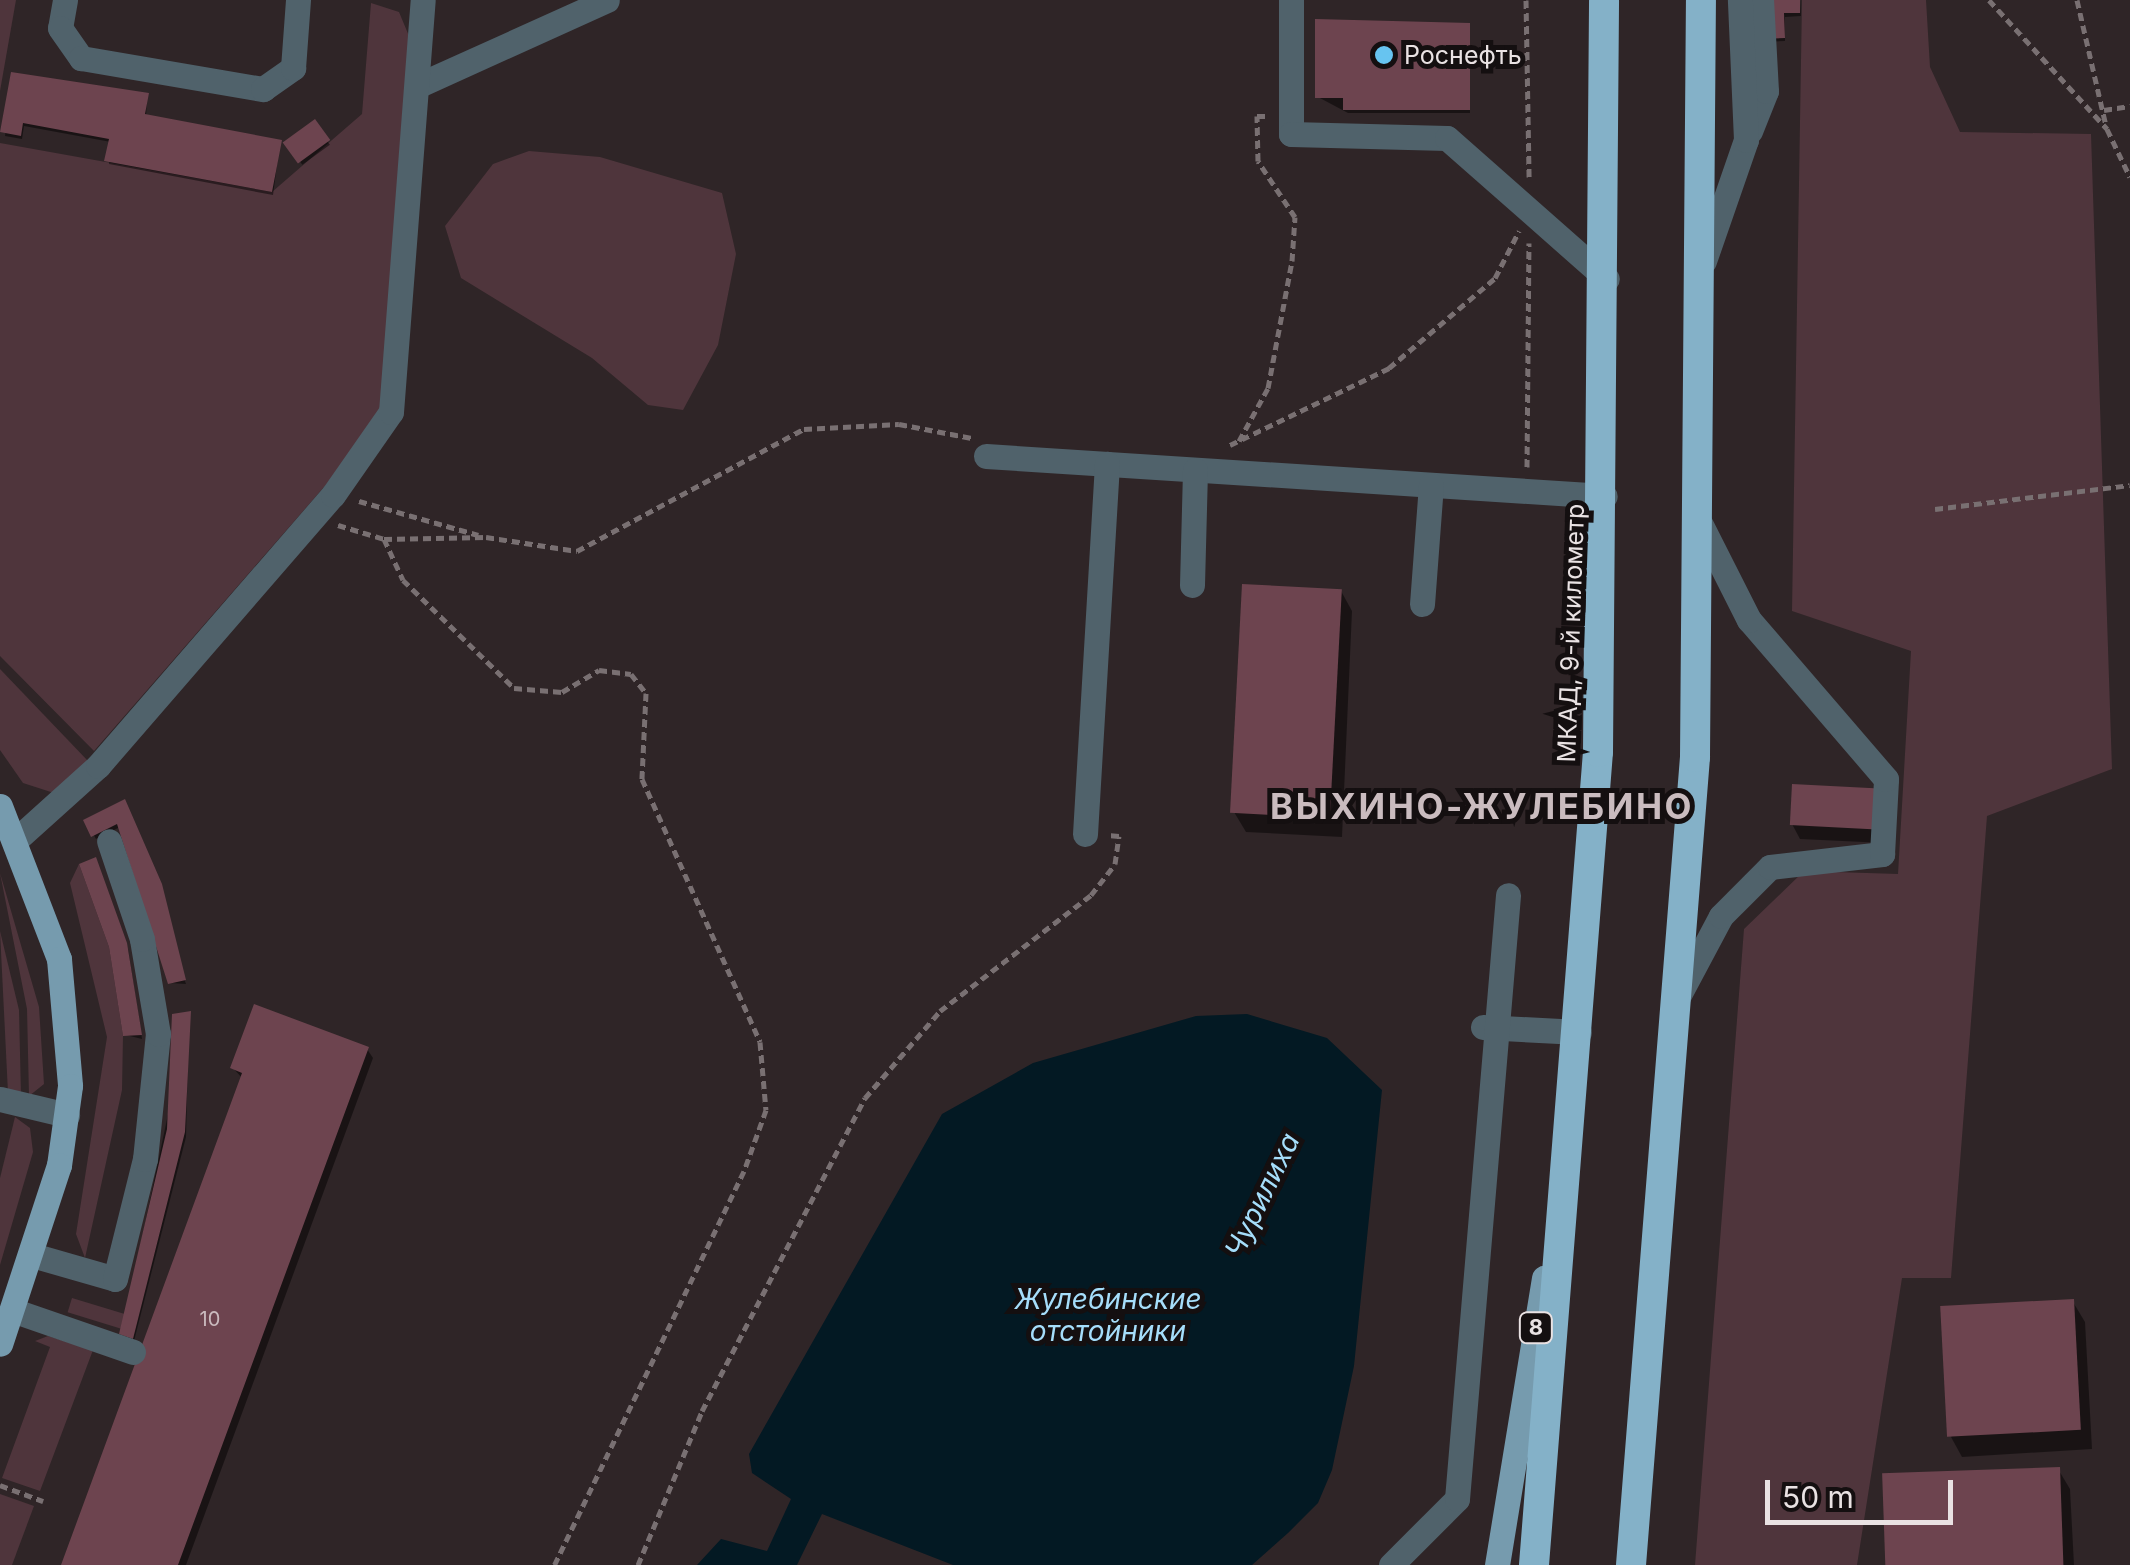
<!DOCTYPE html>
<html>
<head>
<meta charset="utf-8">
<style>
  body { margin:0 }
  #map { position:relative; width:2130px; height:1565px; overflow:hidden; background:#2f2527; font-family:Inter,sans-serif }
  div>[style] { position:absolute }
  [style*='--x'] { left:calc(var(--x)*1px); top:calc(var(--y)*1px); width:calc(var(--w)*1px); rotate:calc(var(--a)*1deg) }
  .green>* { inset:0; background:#4f353c; transform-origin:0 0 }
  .water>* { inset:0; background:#031923 }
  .shadow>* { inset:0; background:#0007; transform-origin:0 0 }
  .building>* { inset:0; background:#6d444f; transform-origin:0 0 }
  .path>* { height:5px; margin-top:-2.5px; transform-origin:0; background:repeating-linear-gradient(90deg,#797072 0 8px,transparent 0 13px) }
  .minor>* { height:25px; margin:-12.5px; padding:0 12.5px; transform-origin:12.5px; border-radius:12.5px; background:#50626b }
  .major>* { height:25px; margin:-12.5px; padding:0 12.5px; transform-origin:12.5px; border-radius:12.5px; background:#769bae }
  .highway>* { height:30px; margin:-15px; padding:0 15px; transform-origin:15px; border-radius:15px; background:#84b1c8 }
  .dots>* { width:28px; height:28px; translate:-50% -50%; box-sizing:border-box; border:5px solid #140f10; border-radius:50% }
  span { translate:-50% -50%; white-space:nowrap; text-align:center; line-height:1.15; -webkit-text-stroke:10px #140f10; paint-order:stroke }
  .number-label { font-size:20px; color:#cababe }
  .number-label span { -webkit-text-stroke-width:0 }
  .shield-label span { padding:2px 8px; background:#140f10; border:2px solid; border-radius:8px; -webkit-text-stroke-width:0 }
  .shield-label { font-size:22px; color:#e9e2e3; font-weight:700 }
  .poi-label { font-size:25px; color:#e9e2e3 }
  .left { translate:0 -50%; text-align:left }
  .street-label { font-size:25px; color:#e9e2e3 }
  .water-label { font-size:28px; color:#a5ddfa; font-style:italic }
  .district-label { font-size:35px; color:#cabcbf; font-weight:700; letter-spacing:2.5px }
  .scale { position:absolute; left:1765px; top:1480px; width:188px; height:45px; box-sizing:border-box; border:5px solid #e9e2e3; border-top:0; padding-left:12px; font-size:30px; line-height:35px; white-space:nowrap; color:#e9e2e3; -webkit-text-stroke:8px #140f10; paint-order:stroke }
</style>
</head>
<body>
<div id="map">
  <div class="green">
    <i style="clip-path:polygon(0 0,16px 0,0 91px)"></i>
    <i style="clip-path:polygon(1802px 0,1926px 0,1930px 67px,1960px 132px,2091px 134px,2112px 769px,1987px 816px,1951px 1278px,1902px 1278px,1857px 1565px,1695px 1565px,1744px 929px,1804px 871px,1898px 874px,1911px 651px,1792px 611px)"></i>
    <i style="clip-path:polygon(371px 3px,399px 12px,409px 36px,381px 408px,358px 448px,94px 751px,0 656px,0 143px,272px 192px,362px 114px)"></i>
    <i style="clip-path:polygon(529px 151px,600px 157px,722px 193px,736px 254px,718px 345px,683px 410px,648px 405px,592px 358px,461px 278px,445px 226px,493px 164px)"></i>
    <i style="clip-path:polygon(0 669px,88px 761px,54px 793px,23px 783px,0 750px)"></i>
    <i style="clip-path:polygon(79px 864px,109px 947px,123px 1036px,122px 1090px,85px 1258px,76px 1234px,107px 1037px,70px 883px)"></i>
    <i style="clip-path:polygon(0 873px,39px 1007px,44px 1084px,29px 1096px,27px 1009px)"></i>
    <i style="clip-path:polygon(0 931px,19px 1010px,21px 1096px,8px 1093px)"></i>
    <i style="clip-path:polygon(15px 1117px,30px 1128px,33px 1152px,0 1265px,0 1178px)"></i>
    <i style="left:72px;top:1298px;width:56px;height:15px;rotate:17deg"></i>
    <i style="clip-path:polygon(48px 1336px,93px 1350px,40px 1491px,2px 1478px,50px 1347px,35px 1341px)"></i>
    <i style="clip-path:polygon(0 1494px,34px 1506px,12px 1565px,0 1565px)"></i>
  </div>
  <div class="water">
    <i style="clip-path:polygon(1247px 1014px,1327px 1038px,1382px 1090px,1354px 1366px,1332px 1470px,1318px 1503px,1288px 1533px,1252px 1565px,953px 1565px,822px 1514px,797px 1565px,697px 1565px,721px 1539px,767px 1551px,791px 1499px,752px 1473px,749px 1454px,942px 1114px,1033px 1063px,1196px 1016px)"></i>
  </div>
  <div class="shadow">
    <i style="clip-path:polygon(1734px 0,1800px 0,1801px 16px,1785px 17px,1785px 41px,1737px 43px)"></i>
    <i style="clip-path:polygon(1468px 26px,1470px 113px,1348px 113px,1318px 97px)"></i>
    <i style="clip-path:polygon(13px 75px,147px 96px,146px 117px,280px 142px,273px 195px,109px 164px,111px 142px,24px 126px,22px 139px,5px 136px)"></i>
    <i style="left:314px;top:123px;width:27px;height:34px;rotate:54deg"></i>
    <i style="clip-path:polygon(1341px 591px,1352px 611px,1342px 837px,1246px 832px,1234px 812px)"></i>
    <i style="clip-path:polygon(1878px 791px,1885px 843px,1800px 839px,1792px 824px)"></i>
    <i style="clip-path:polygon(126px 805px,186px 984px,170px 983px,120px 827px,96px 839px,86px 821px)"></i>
    <i style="clip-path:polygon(128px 949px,142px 1039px,126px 1035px)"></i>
    <i style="clip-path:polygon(189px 1014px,186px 1137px,134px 1341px,122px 1334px)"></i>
    <i style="clip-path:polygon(367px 1049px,373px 1058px,186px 1565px,63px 1565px,243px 1079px,233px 1068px)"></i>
    <i style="clip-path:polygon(2073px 1302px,2085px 1322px,2092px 1449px,1962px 1457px,1951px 1437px)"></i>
    <i style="clip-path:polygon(2058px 1469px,2070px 1489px,2074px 1565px,1889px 1565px)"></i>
  </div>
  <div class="building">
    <i style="clip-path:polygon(1732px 0,1800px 0,1800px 13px,1784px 13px,1785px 38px,1733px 40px)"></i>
    <i style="clip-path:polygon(1315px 19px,1470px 23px,1470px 110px,1343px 110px,1343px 98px,1315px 98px)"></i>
    <i style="clip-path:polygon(11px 72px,149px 93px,145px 114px,282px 140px,272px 192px,104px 161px,109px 139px,23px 123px,21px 136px,0 132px)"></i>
    <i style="left:315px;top:119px;width:26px;height:40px;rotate:54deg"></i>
    <i style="left:1242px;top:584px;width:100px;height:229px;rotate:3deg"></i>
    <i style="left:1792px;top:784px;width:87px;height:41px;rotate:3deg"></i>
    <i style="clip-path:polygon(125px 799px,162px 884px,186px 980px,168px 984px,117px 824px,91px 837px,83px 820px)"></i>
    <i style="clip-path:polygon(96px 857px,127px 943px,142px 1035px,123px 1036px,109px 947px,79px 864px)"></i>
    <i style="clip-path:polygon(254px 1004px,369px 1047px,178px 1565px,61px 1565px,242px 1073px,230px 1068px)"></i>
    <i style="clip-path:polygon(191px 1011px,185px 1132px,133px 1339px,119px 1334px,167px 1129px,172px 1014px)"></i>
    <i style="left:2074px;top:1299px;width:131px;height:134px;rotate:87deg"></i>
    <i style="left:2060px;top:1467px;width:98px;height:178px;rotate:88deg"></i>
  </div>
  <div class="path">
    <i style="--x:1526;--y:0;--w:177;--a:89"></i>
    <i style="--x:1989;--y:0;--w:175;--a:47.5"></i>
    <i style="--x:2107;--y:129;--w:53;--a:64.4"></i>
    <i style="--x:2077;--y:0;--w:129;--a:77"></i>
    <i style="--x:2104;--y:110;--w:26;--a:-9"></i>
    <i style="--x:1239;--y:441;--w:60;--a:-61.3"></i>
    <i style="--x:1268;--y:388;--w:129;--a:-79.3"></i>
    <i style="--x:1292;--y:261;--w:44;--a:-86.1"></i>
    <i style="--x:1295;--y:217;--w:67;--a:-123.5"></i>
    <i style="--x:1258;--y:161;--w:45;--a:-91.3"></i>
    <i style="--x:1257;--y:116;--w:11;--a:0"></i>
    <i style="--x:1230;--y:445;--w:177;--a:-25.8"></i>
    <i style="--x:1389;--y:368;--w:139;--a:-40.3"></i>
    <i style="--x:1495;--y:278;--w:53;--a:-62.9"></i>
    <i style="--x:1527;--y:467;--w:224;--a:-89.5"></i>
    <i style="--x:359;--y:501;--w:124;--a:15.9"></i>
    <i style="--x:1935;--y:509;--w:196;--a:-7"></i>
    <i style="--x:338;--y:525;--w:48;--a:16.9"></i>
    <i style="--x:384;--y:539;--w:102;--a:-1.1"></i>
    <i style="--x:486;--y:537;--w:92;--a:8.7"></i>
    <i style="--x:577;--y:551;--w:258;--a:-28.3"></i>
    <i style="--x:804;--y:429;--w:95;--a:-3"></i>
    <i style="--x:899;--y:424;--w:74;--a:10.9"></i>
    <i style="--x:384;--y:539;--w:45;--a:65.1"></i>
    <i style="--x:403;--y:580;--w:155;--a:44.2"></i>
    <i style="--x:514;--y:688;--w:48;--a:4.8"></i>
    <i style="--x:562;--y:692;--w:43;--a:-30.7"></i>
    <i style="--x:599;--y:670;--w:32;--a:7"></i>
    <i style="--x:631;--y:674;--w:24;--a:52"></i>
    <i style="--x:646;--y:693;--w:86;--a:92.7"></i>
    <i style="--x:642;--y:779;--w:288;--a:65.8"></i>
    <i style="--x:760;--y:1042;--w:68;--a:85"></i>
    <i style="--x:766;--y:1110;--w:65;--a:109.8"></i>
    <i style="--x:744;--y:1171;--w:437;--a:115.7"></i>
    <i style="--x:0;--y:1485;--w:46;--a:20.4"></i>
    <i style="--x:638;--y:1565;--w:167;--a:-67.4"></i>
    <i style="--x:702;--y:1411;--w:353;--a:-62.5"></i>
    <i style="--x:865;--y:1098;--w:115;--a:-49.2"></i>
    <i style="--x:940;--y:1011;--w:190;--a:-37.5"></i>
    <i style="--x:1091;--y:895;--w:39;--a:-52"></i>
    <i style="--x:1115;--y:864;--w:28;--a:-82"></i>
    <i style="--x:1119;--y:836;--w:11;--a:-175"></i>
  </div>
  <div class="minor">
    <i style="--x:65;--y:0;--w:28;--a:100"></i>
    <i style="--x:60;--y:28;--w:37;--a:55"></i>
    <i style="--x:81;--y:58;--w:185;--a:9.7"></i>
    <i style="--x:263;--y:89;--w:37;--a:-35"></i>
    <i style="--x:293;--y:68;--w:68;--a:-85.8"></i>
    <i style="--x:1291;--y:0;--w:134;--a:90"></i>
    <i style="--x:1291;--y:134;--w:156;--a:1.5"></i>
    <i style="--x:1447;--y:138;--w:213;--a:41.4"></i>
    <i style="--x:419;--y:85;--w:206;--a:-24.3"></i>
    <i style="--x:1750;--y:131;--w:43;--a:-68.2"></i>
    <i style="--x:1766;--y:91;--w:91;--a:-93.1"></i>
    <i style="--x:1704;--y:261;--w:128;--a:-70.9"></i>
    <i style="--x:1746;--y:140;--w:140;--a:-92.5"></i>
    <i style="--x:986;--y:456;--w:620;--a:3.7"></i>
    <i style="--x:1192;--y:585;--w:115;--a:-88.5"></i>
    <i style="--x:1422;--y:604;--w:119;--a:-85.7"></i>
    <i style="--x:1085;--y:834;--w:371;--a:-86.6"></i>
    <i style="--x:18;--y:838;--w:108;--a:-42"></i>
    <i style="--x:98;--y:766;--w:359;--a:-49.1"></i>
    <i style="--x:333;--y:495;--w:101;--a:-55.1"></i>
    <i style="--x:391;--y:412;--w:413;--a:-85.6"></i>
    <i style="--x:1679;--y:995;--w:89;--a:-62"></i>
    <i style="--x:1721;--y:916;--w:69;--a:-45"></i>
    <i style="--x:1770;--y:867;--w:113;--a:-6.6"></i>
    <i style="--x:1882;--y:854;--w:75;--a:-86.9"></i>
    <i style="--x:1886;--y:779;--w:210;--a:-130.7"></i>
    <i style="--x:1749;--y:620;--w:106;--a:-116.8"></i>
    <i style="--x:1483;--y:1027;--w:96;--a:3"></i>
    <i style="--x:0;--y:1099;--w:69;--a:13.4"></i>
    <i style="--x:32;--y:1255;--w:86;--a:16.1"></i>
    <i style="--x:115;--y:1279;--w:124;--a:-76"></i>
    <i style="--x:145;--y:1159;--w:126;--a:-84.1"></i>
    <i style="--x:158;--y:1034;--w:96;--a:-99.6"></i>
    <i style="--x:142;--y:939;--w:103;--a:-108.6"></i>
    <i style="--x:12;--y:1310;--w:128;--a:19.1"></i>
    <i style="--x:1391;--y:1565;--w:93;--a:-45"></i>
    <i style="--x:1457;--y:1499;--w:606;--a:-85.17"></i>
  </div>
  <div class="major">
    <i style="--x:0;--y:806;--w:164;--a:68.9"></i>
    <i style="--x:59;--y:959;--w:127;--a:85"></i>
    <i style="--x:70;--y:1086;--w:80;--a:97.9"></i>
    <i style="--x:59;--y:1165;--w:188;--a:108.2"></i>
    <i style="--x:1497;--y:1565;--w:291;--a:-80.7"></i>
  </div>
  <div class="highway">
    <i style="--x:1534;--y:1565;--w:816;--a:-85.5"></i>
    <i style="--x:1598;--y:752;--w:752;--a:-89.54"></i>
    <i style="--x:1631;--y:1565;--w:811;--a:-85.47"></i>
    <i style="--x:1695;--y:757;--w:757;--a:-89.55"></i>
  </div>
  <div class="dots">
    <i style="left:1384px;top:55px;background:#67c4f0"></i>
  </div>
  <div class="number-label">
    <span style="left:210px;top:1319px">10</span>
  </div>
  <div class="shield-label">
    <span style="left:1536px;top:1328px">8</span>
  </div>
  <div class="poi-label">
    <span class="left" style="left:1404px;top:55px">Роснефть</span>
  </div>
  <div class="street-label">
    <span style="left:1571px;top:633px;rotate:-88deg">МКАД, 9-й километр</span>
  </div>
  <div class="water-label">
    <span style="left:1262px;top:1195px;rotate:-64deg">Чурилиха</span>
    <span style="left:1108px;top:1315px">Жулебинские<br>отстойники</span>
  </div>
  <div class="district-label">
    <span style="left:1482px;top:806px">ВЫХИНО-ЖУЛЕБИНО</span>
  </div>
  <div class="scale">50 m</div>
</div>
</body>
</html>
